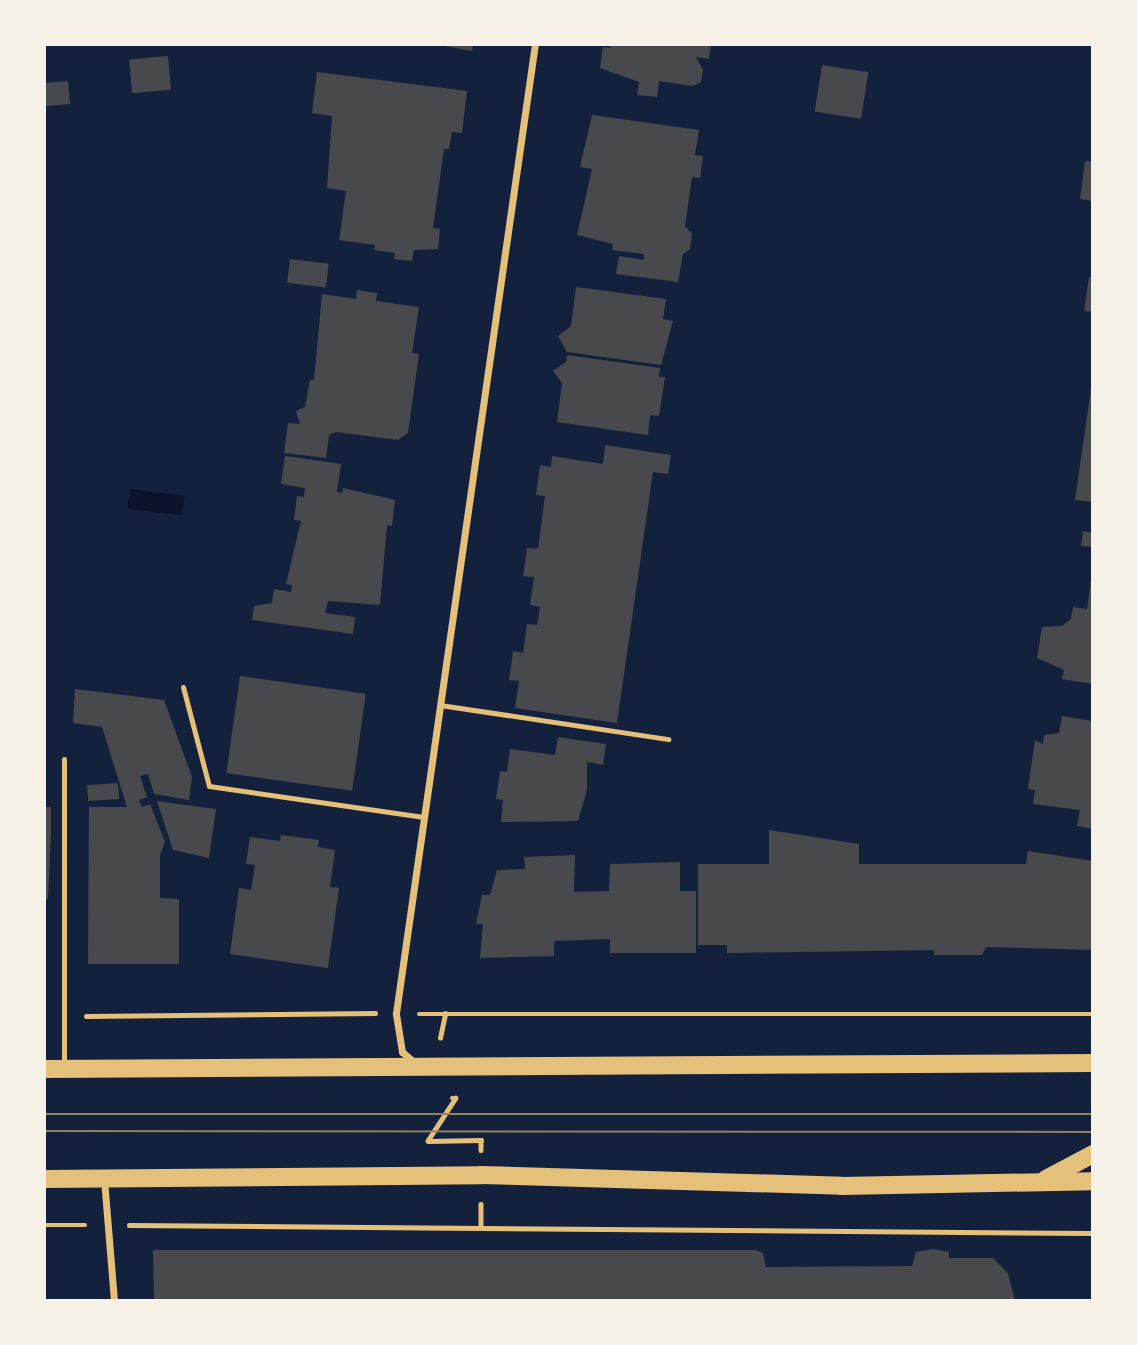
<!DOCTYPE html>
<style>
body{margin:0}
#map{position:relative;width:1137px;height:1345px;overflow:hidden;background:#14213d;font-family:"Public Sans",sans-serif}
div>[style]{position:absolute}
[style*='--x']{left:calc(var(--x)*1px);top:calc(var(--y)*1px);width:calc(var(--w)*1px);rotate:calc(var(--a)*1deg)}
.water>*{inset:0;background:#0b132b;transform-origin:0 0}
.building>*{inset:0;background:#48494c;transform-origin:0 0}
.path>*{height:4.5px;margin:-2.25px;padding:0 2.25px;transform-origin:2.25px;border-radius:2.25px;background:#e5c07b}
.service>*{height:5px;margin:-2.5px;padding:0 2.5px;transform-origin:2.5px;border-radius:2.5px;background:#e5c07b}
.minor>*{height:7px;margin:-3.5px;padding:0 3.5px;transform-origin:3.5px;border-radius:3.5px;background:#e5c07b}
.primary>*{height:18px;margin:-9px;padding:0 9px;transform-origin:9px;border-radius:9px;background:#e5c07b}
.tram>*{height:2px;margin:-1px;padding:0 1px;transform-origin:1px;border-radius:1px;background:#918062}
span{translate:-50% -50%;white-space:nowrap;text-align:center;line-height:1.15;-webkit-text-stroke:7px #f6f1e7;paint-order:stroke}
.frame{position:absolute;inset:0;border:46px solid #f6f1e7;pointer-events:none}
</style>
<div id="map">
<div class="water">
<i style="left:130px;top:489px;width:55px;height:20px;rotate:7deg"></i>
</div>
<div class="building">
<i style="clip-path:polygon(434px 44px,473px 44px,472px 51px)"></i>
<i style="clip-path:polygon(611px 44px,711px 44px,709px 59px,696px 57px,703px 70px,701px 82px,693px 86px,659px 81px,657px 97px,637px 95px,639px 82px,600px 68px,603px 47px,610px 48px)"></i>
<i style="left:168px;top:56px;width:34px;height:39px;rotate:85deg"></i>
<i style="left:822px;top:65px;width:47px;height:47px;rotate:9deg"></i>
<i style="clip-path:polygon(317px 72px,467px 91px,462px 133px,452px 132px,449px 149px,444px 149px,433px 228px,440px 229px,438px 249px,414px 250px,412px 261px,394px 259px,395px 253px,374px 250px,375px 245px,339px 240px,346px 191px,327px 188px,332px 116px,312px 113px)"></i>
<i style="left:68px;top:81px;width:23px;height:24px;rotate:85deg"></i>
<i style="clip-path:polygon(592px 115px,699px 130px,695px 155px,703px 156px,700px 178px,692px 177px,685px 226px,692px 234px,690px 249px,683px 254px,678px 282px,616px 274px,619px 256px,644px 260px,644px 254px,612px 250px,613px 244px,577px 235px,592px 169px,580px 167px)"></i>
<i style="clip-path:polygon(1085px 161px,1093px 162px,1093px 201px,1080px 199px)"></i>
<i style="left:290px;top:259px;width:39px;height:24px;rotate:7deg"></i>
<i style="clip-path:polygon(1089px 277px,1093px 278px,1093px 312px,1084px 311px)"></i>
<i style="clip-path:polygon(576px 287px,666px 299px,663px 319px,673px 321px,661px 365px,567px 352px,558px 336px,571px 326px)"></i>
<i style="clip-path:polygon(357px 290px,377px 293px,376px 301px,419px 307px,412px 353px,419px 354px,408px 433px,398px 440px,336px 432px,329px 435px,326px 458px,284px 453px,288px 423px,300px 424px,296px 411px,305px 407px,310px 380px,314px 380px,322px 294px,356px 299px)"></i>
<i style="clip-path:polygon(567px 355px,660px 368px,659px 377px,665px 377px,659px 416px,650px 415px,648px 435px,557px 422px,562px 383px,553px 371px,566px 362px)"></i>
<i style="clip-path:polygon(1092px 382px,1093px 382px,1093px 502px,1075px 500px)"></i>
<i style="clip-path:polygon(605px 445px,671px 455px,668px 474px,653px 472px,617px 723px,515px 708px,519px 681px,509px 680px,513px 651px,523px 653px,527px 624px,537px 625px,540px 607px,530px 605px,534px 577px,523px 576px,527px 548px,538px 549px,545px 496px,536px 495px,540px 465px,551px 467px,552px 456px,603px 464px)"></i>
<i style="clip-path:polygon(285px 456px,341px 464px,337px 492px,342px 493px,343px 488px,395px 500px,392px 526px,387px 525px,380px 605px,328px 601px,325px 613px,355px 617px,353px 634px,252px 620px,254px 606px,272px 603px,274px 589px,291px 592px,292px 585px,286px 584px,301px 521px,294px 520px,297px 496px,304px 497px,305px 488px,281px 484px)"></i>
<i style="clip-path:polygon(1083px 531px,1093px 533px,1093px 547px,1081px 546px)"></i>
<i style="clip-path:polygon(1092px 573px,1093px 573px,1093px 684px,1062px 679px,1064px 670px,1037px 658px,1042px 627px,1062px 626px,1071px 619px,1073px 607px,1087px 609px)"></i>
<i style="left:240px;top:676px;width:127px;height:98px;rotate:8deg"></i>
<i style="clip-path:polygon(75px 689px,164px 700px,192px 777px,189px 800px,154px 794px,148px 774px,140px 776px,147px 797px,139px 800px,142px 807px,150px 804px,165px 842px,160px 855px,160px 898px,179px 899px,179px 964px,88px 964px,89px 807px,127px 807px,102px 727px,73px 723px)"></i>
<i style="clip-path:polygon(1062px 716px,1093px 721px,1093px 829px,1077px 826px,1080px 810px,1033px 804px,1035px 790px,1028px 789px,1035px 740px,1043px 744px,1044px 735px,1059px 733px)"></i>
<i style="clip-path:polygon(558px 737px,606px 744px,603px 765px,587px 762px,587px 790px,578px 821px,501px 822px,503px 800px,496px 799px,500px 771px,507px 772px,510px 749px,555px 755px)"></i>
<i style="left:118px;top:783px;width:16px;height:31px;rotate:86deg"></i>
<i style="clip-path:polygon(157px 801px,216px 809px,209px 858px,173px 850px)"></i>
<i style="clip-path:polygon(44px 807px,51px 807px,51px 834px,48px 899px,44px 899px)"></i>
<i style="clip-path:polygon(769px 830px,859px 844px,859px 864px,1026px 864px,1028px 851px,1093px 861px,1093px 950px,986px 947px,982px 955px,934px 955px,934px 950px,727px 953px,727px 945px,698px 945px,698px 864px,769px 864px)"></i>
<i style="clip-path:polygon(281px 835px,319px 840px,318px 847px,335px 850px,330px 887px,339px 888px,328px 968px,230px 954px,239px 888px,251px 890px,255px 865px,246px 864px,250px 837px,280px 841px)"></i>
<i style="clip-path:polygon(575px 855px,574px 892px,609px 891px,610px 864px,680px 862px,680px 891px,696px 891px,696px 953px,610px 953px,610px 939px,554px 941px,554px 956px,480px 958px,483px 924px,476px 924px,482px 895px,490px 895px,497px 870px,525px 869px,524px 857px)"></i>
<i style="clip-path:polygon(933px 1249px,949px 1252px,949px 1258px,993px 1258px,1008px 1273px,1015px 1301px,154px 1301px,153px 1250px,756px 1250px,763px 1253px,766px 1267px,912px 1266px,916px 1252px)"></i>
</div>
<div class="path">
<i style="--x:419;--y:1014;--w:674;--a:0"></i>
<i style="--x:86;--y:1016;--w:289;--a:-0.6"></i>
<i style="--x:440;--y:1038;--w:25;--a:-78"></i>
<i style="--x:452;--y:1098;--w:4;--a:0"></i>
<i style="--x:456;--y:1098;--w:51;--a:123.1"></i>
<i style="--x:428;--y:1141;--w:53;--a:-1.1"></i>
<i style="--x:481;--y:1140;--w:10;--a:90"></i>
<i style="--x:481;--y:1204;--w:23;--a:90"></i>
<i style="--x:44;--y:1225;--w:41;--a:0"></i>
<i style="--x:129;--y:1225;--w:964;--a:0.48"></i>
</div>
<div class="service">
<i style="--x:183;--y:687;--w:102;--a:75.3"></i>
<i style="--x:209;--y:786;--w:217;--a:8.2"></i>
<i style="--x:440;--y:705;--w:231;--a:8.5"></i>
<i style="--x:64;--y:1066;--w:307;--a:-90"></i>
</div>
<div class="minor">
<i style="--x:416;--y:1064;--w:18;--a:-139"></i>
<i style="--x:402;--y:1052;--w:39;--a:-99"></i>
<i style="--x:396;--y:1013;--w:979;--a:-81.84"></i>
<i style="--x:104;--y:1179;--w:122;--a:85.3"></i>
</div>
<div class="primary">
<i style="--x:44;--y:1069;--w:1049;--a:-0.33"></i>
<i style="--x:44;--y:1179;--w:437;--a:-0.5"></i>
<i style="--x:481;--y:1175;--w:361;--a:1.7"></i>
<i style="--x:842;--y:1186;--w:251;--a:-1.1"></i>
<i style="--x:1046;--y:1179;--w:53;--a:-28"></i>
</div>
<div class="tram">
<i style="--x:44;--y:1114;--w:1049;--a:0"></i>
<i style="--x:44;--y:1131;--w:1049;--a:0.05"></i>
</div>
<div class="frame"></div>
</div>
